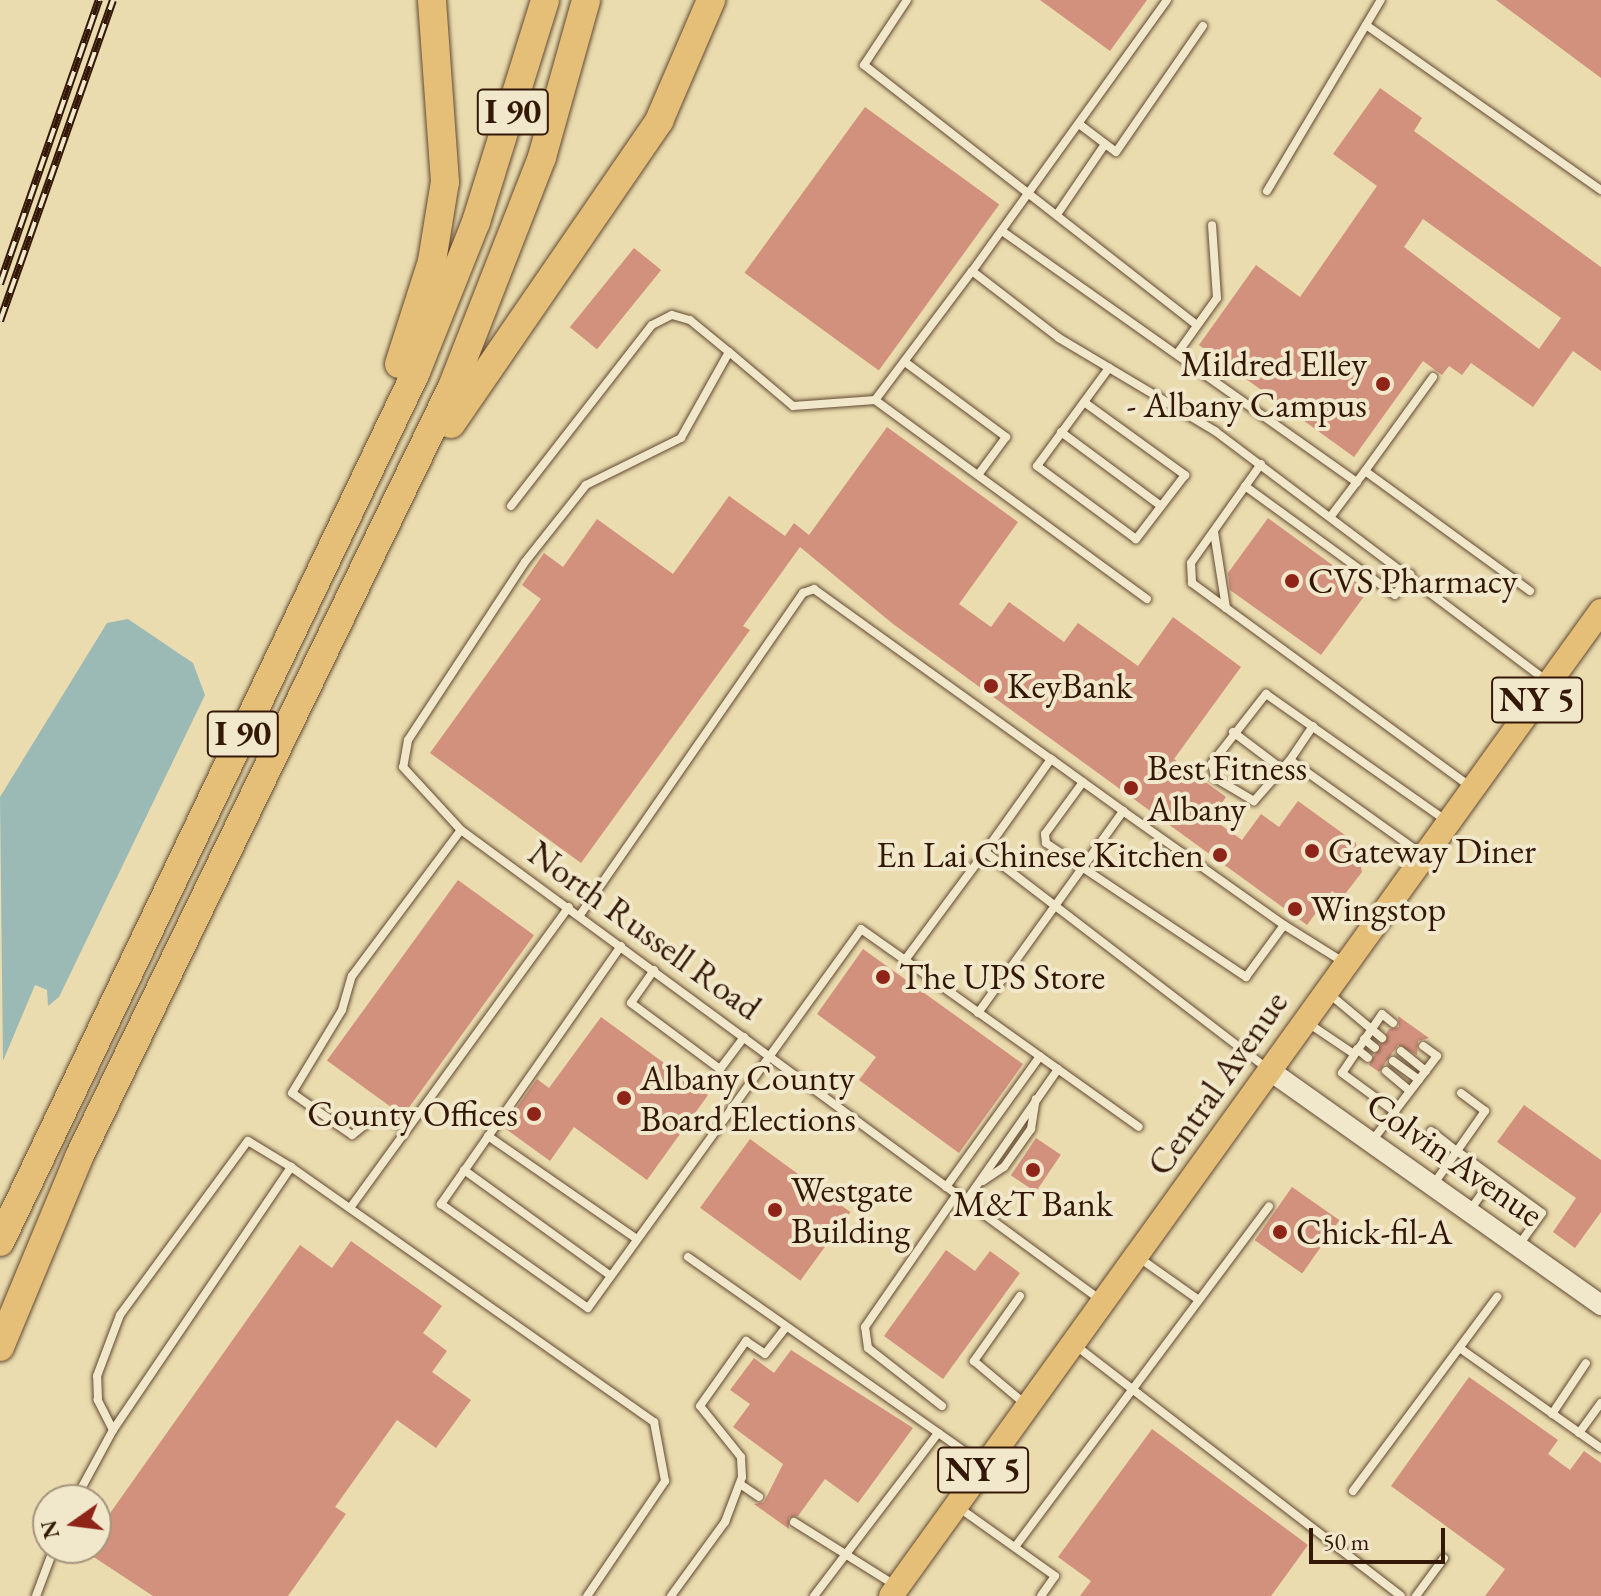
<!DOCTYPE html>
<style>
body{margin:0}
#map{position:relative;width:1601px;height:1596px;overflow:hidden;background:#eadcaf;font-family:"EB Garamond",serif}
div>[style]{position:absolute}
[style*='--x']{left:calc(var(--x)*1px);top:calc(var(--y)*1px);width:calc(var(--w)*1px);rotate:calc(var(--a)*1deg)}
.water>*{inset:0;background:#9bb9b5}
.building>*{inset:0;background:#d2917d;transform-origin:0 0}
.roads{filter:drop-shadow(0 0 2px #624931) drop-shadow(0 0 2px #624931)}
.service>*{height:8px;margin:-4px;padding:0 4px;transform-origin:4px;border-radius:4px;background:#f1e8cb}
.tertiary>*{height:20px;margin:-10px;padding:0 10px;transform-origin:10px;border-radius:10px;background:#f1e8cb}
.primary>*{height:24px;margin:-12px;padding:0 12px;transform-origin:12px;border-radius:12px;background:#e5be78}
.motorway>*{height:28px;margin:-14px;padding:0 14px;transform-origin:14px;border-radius:14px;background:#e5be78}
.rail>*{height:8px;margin-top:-4px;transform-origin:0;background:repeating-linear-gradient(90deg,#f1e8cb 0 15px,#341807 0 30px);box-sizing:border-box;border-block:2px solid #341807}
.dots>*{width:22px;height:22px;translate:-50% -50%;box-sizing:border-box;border:4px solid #f1e8cb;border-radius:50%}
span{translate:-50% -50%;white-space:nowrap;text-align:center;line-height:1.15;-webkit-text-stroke:8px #f1e8cb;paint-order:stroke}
.shield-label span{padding:2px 6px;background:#f1e8cb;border:2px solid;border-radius:6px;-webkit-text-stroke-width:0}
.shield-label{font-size:34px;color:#341807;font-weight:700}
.poi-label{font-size:36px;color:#341807}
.right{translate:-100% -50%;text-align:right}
.left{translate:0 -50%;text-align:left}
.street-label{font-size:36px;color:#341807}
.north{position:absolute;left:32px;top:1484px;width:80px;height:80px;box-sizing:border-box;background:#f1e8cb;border:2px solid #a5957d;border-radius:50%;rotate:256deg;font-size:22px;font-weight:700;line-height:32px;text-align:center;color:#341807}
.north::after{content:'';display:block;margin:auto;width:28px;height:36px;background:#8f2418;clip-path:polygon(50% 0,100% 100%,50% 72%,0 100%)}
.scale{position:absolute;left:1309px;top:1528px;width:136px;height:36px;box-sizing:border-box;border:4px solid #341807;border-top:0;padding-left:10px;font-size:24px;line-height:28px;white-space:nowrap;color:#341807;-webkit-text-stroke:6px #f1e8cb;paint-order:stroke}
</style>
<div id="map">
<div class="water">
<i style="clip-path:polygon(128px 619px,193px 663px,205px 695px,59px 997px,48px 1006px,47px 990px,35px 985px,3px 1061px,0 797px,107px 623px)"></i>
</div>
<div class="building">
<i style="clip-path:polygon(1040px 0,1147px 0,1110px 51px)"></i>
<i style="clip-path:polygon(1496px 0,1601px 0,1601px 78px)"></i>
<i style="clip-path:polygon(evenodd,1380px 88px,1422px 118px,1414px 131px,1601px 267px,1601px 371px,1573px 351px,1533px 407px,1471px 363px,1462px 375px,1449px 366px,1442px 375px,1423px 361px,1354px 457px,1199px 345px,1256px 265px,1300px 297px,1377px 186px,1333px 154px,1380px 88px,1423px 219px,1561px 318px,1539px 349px,1404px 247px,1423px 219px)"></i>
<i style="left:865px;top:107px;width:166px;height:205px;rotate:36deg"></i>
<i style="left:634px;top:248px;width:35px;height:102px;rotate:39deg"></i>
<i style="clip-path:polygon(887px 427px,1018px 522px,959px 604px,991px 627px,1009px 602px,1064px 642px,1078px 623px,1138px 666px,1173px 617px,1241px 667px,1174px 759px,1226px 797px,1211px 818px,1242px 840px,1261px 814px,1279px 827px,1298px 801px,1356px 843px,1362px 872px,1342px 898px,1332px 891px,1307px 925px,893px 624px,800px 547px,743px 626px,750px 630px,581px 863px,430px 753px,541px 599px,522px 585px,544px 553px,563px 567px,597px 519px,673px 574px,729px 496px,785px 536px,794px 523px,809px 535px)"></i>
<i style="clip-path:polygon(1268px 518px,1368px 591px,1321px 655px,1230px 590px,1228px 573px)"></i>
<i style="left:458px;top:880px;width:94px;height:223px;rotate:36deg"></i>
<i style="clip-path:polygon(863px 949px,1023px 1064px,959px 1153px,859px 1080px,876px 1057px,817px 1014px)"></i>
<i style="clip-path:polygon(1398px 1016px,1429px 1038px,1418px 1041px,1417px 1055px,1398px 1045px,1379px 1072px,1369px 1065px,1389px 1029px,1399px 1027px)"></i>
<i style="clip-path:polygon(601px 1017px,708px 1095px,647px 1180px,574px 1127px,550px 1161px,503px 1127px,537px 1079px,549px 1088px)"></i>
<i style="clip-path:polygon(1524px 1105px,1601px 1160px,1601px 1212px,1575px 1248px,1553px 1232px,1576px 1198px,1497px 1142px)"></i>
<i style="left:1036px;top:1138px;width:30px;height:45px;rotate:34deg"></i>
<i style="left:750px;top:1139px;width:124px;height:85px;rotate:36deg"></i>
<i style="left:1292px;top:1187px;width:58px;height:65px;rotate:35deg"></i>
<i style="clip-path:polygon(351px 1241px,442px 1306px,423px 1333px,447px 1351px,432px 1372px,471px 1400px,436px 1448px,397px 1420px,335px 1507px,346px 1514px,288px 1596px,153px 1596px,80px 1548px,96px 1548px,96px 1533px,300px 1245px,332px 1268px)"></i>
<i style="clip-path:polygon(946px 1250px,975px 1271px,990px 1251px,1020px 1273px,943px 1379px,884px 1336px)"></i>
<i style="clip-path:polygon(791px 1350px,913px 1428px,858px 1503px,825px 1479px,798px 1516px,789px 1518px,789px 1529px,754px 1504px,764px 1502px,783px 1464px,733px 1427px,750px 1404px,730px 1390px,754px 1358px,774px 1373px)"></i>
<i style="clip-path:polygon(1469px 1377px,1558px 1440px,1548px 1454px,1570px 1470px,1584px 1451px,1601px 1463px,1601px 1596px,1485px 1596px,1505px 1569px,1391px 1486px)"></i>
<i style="clip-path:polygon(1152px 1429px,1308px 1545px,1271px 1596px,1080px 1596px,1091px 1581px,1058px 1557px)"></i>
</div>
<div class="roads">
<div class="service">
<i style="--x:907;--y:0;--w:78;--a:123.5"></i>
<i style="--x:864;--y:65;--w:422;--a:38"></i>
<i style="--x:1167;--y:0;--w:334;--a:125.7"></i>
<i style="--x:972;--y:271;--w:110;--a:37.6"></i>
<i style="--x:1059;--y:338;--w:182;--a:30.8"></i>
<i style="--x:1215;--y:431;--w:414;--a:37"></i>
<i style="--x:1366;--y:25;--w:287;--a:35.1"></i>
<i style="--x:1079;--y:124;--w:46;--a:37.1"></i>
<i style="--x:1116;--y:152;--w:153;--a:-55.4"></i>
<i style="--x:1267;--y:191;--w:222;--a:-59.2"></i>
<i style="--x:1058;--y:213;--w:83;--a:-55.7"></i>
<i style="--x:1002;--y:231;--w:435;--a:35.3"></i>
<i style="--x:972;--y:271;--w:161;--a:126.9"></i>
<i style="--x:875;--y:400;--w:82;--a:175.8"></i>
<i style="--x:793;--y:406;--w:84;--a:-139.8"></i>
<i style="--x:729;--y:352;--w:98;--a:119.2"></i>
<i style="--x:681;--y:438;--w:106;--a:153.7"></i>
<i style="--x:586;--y:485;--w:98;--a:128.4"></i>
<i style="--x:525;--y:562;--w:213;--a:123.3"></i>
<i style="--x:408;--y:740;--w:27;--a:100"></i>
<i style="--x:403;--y:767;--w:86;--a:47.4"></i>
<i style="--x:461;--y:830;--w:795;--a:36.31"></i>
<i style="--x:1179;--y:351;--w:65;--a:-54.4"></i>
<i style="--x:1217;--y:298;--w:73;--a:-93.9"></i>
<i style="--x:905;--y:362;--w:126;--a:36.6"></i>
<i style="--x:1006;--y:437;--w:47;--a:126.4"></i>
<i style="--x:875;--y:400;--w:337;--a:36.2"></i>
<i style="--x:1084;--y:402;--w:125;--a:35.9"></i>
<i style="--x:1185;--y:475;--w:81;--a:127.4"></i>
<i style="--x:1136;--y:539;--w:123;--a:-143.6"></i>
<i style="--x:1037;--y:466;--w:122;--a:-53.7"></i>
<i style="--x:1061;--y:432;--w:124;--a:36.5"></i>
<i style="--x:1261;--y:464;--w:121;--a:125.3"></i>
<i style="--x:1191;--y:563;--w:20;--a:87"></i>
<i style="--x:1192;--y:583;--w:346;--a:36.2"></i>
<i style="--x:1365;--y:471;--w:116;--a:-54.1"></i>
<i style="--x:1245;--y:486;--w:185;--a:36"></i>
<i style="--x:1395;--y:595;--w:26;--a:-54"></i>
<i style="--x:511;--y:506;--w:229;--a:-52.1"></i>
<i style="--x:652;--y:325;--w:22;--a:-27"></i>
<i style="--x:672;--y:315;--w:19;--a:16"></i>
<i style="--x:690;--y:320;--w:50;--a:39.4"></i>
<i style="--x:1331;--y:516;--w:56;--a:-52.9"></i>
<i style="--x:1365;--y:471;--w:204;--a:36"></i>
<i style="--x:1214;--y:532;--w:77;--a:81"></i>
<i style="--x:1233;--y:732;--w:61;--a:37.1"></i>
<i style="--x:1290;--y:760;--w:41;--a:-55.9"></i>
<i style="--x:1083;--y:782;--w:64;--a:126.2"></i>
<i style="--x:1045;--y:834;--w:9;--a:84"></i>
<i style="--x:1046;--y:843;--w:241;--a:33.8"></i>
<i style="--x:1246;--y:977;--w:64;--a:-53.8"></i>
<i style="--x:1284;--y:925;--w:197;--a:-144.7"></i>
<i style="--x:1423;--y:855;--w:163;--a:-144.5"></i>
<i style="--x:1290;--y:760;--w:55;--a:131.3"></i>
<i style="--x:1254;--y:801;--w:45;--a:-149.5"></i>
<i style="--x:1215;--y:778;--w:15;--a:-101"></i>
<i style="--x:1212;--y:763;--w:88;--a:-52"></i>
<i style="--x:1266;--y:694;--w:223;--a:35.1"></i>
<i style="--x:580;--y:915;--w:392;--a:-55.3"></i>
<i style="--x:803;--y:593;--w:12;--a:-20"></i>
<i style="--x:814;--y:589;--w:292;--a:35.7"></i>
<i style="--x:1051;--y:759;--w:114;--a:125.4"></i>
<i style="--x:985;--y:852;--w:358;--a:37.5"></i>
<i style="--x:1284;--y:925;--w:72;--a:31.9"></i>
<i style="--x:621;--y:946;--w:315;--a:124.9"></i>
<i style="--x:441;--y:1204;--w:180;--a:35.3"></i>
<i style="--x:588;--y:1308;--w:467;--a:-54.2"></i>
<i style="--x:861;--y:929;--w:54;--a:35.2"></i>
<i style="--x:905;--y:960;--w:134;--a:-53.5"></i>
<i style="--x:905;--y:960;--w:287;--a:35.5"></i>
<i style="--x:654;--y:970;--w:40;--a:124.9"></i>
<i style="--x:631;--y:1003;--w:111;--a:36.6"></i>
<i style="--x:720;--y:1069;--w:40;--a:-53"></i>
<i style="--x:1327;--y:992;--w:72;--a:39.9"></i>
<i style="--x:978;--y:1013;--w:249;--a:-54.3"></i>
<i style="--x:1123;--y:811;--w:89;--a:-144.2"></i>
<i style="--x:1308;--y:1023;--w:55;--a:34"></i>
<i style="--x:1393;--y:1023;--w:14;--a:-141"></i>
<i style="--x:1382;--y:1014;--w:71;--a:124.1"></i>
<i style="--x:1342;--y:1073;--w:66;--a:36.3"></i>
<i style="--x:1364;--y:1039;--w:14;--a:39"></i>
<i style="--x:1357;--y:1049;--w:14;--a:39"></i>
<i style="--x:1401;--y:1051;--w:32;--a:39"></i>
<i style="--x:1393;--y:1061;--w:32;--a:36"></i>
<i style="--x:1386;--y:1071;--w:31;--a:40"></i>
<i style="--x:407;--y:1127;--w:32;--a:-158"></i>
<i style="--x:377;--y:1115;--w:32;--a:141"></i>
<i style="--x:352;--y:1135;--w:73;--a:-145"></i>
<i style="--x:292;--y:1093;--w:97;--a:-58.9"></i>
<i style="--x:342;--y:1010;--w:35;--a:-74"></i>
<i style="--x:352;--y:976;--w:182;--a:-53.3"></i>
<i style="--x:1431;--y:1131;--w:33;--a:38"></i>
<i style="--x:1457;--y:1151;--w:49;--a:-55"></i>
<i style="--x:1485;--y:1111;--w:30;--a:-143"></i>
<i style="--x:488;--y:1136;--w:181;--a:34.7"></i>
<i style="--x:1372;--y:1141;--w:107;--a:-52.6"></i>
<i style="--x:1437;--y:1056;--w:17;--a:-144"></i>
<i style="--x:464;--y:1170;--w:181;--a:35.8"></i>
<i style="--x:983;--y:1181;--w:25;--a:-34"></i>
<i style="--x:1004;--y:1167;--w:47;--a:-54.6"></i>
<i style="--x:1031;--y:1129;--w:30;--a:-81"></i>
<i style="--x:1433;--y:1185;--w:42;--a:-54.8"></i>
<i style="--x:1457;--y:1151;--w:105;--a:36.1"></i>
<i style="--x:1542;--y:1213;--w:39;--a:126"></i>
<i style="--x:946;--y:1187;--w:161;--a:-54.3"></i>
<i style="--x:966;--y:1201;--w:161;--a:-55.1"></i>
<i style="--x:350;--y:1208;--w:372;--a:-54"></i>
<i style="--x:1470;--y:1210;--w:39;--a:-54"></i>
<i style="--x:688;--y:1257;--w:360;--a:35.1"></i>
<i style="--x:1138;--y:1257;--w:71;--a:35.3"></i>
<i style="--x:1020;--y:1296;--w:80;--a:125.3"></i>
<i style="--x:974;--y:1361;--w:67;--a:40.1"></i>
<i style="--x:1075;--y:1345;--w:411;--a:37.6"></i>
<i style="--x:1461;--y:1349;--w:171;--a:35.3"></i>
<i style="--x:942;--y:1406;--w:94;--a:-141.9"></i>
<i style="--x:868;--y:1348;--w:21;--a:-98"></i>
<i style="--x:865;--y:1327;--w:162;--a:-55.3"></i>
<i style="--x:1552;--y:1414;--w:61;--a:-56.3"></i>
<i style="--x:113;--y:1430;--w:34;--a:-117"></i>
<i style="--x:98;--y:1400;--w:24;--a:-92"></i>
<i style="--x:97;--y:1376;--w:65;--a:-69.3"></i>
<i style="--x:120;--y:1315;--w:216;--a:-53.7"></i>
<i style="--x:248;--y:1141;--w:50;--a:31.2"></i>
<i style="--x:1579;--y:1433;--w:37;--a:-54"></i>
<i style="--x:740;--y:1484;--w:23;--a:34"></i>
<i style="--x:1353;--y:1491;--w:242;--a:-53.4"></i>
<i style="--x:75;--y:1500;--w:80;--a:-61.5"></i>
<i style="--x:113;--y:1430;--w:318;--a:-55.9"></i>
<i style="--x:291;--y:1167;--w:444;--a:35.1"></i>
<i style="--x:654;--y:1422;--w:60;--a:79.4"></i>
<i style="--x:665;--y:1481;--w:139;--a:124.1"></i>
<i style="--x:958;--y:1507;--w:119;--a:35.4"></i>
<i style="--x:1055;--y:1576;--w:24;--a:125"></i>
<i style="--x:794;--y:1522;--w:119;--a:32"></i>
<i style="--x:1015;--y:1547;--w:425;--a:-53.3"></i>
<i style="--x:36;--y:1596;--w:51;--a:-69.4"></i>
<i style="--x:671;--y:1596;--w:92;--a:-53.9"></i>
<i style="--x:725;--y:1522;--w:48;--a:-69.3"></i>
<i style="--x:742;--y:1477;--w:20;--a:-93"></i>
<i style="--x:741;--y:1457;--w:65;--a:-128.8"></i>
<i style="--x:700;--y:1406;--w:80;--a:-54.7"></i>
<i style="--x:746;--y:1341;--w:23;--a:34"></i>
<i style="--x:765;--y:1354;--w:34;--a:-52"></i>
<i style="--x:814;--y:1596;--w:205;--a:-52.7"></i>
<i style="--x:1416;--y:1596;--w:47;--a:-53.6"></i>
</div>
<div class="tertiary">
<i style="--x:1269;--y:1070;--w:407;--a:35.3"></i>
</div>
<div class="primary">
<i style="--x:891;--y:1596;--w:1214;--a:-54.22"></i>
</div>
<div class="motorway">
<i style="--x:399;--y:364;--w:108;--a:-72.2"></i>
<i style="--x:432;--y:261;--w:80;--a:-80.7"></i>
<i style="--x:445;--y:182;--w:182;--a:-94.1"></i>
<i style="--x:451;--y:424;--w:368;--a:-55.5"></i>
<i style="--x:659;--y:121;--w:132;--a:-66.7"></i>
<i style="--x:0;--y:1242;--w:964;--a:-64.44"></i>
<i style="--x:416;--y:372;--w:162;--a:-68.2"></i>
<i style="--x:476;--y:222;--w:232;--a:-72.7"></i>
<i style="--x:0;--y:1347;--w:206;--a:-67.4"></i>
<i style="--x:79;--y:1157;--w:856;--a:-64.15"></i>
<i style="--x:452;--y:387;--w:247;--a:-68.6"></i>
<i style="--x:542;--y:157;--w:163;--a:-74.3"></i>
</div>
</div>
<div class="rail">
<i style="--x:0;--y:284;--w:301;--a:-70.8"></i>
<i style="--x:0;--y:321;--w:340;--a:-70.6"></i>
</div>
<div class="dots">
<i style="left:1383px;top:384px;background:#8f2418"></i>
<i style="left:1292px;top:581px;background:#8f2418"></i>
<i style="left:991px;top:686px;background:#8f2418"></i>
<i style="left:1131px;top:788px;background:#8f2418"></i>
<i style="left:1312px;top:851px;background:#8f2418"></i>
<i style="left:1220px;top:855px;background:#8f2418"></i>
<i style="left:1295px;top:909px;background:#8f2418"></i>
<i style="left:883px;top:977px;background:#8f2418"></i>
<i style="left:624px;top:1098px;background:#8f2418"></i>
<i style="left:534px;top:1114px;background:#8f2418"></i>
<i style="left:1033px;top:1170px;background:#8f2418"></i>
<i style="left:775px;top:1210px;background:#8f2418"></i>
<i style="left:1280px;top:1232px;background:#8f2418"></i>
</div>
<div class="shield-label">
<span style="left:513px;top:112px">I 90</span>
<span style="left:1537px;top:700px">NY 5</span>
<span style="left:243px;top:734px">I 90</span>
<span style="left:983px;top:1470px">NY 5</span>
</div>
<div class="poi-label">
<span class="right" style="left:1367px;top:384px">Mildred Elley<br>- Albany Campus</span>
<span class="left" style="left:1308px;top:581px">CVS Pharmacy</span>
<span class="left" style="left:1007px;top:686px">KeyBank</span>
<span class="left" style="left:1147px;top:788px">Best Fitness<br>Albany</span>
<span class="left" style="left:1328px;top:851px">Gateway Diner</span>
<span class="right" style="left:1204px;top:855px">En Lai Chinese Kitchen</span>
<span class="left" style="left:1311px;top:909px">Wingstop</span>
<span class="left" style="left:899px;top:977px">The UPS Store</span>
<span class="left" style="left:640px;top:1098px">Albany County<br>Board Elections</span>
<span class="right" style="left:518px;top:1114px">County Offices</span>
<span class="left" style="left:791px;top:1210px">Westgate<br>Building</span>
<span style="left:1033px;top:1204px">M&amp;T Bank</span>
<span class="left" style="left:1296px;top:1232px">Chick-fil-A</span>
</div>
<div class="street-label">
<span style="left:645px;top:930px;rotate:36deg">North Russell Road</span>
<span style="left:1217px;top:1083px;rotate:-55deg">Central Avenue</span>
<span style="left:1455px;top:1159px;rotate:35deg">Colvin Avenue</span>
</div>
<div class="north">N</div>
<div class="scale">50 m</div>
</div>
